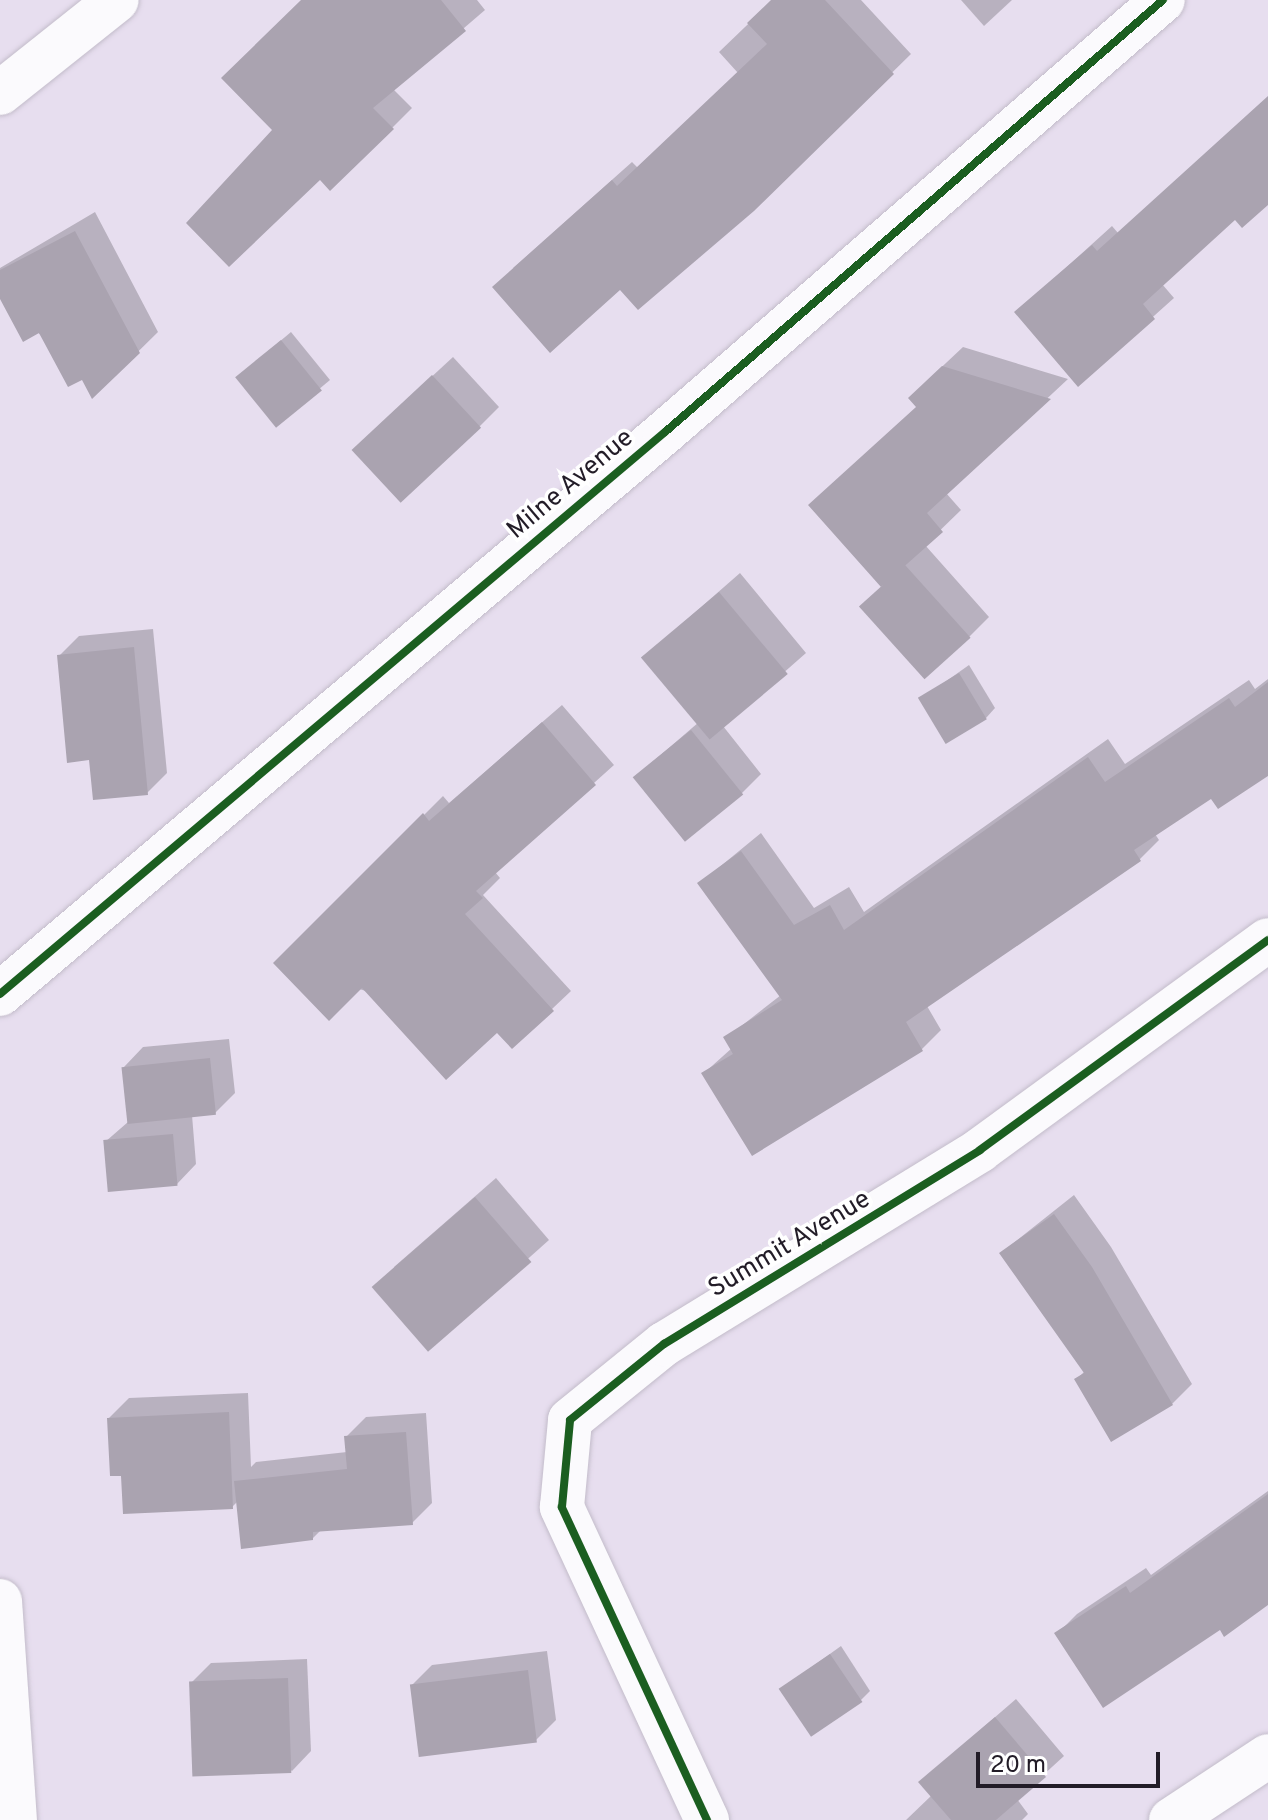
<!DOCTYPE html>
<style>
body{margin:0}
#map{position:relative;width:1268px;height:1820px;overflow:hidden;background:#e7deef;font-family:Overpass,sans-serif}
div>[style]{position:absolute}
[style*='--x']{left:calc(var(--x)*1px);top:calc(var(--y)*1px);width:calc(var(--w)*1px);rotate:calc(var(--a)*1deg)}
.shadow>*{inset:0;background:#0003}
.building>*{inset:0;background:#aaa3b0;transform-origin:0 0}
.roads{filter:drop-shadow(0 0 2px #c3bcca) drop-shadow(0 0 2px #c3bcca)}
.street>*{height:44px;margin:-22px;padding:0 22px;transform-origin:22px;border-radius:22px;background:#fbfafd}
.cycleway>*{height:8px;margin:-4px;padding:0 4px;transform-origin:4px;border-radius:4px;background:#1b5e20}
span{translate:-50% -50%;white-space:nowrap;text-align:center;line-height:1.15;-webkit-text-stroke:7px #fff;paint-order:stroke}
.street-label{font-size:26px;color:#221c27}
.scale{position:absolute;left:976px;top:1752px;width:184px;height:36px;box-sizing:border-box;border:4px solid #221c27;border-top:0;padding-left:10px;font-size:24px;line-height:28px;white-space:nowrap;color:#221c27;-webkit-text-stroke:6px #fff;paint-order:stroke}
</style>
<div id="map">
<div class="shadow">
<i style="clip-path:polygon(304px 0,477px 0,485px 10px,393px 89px,412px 108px,392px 128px,274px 130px)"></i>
<i style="clip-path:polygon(773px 0,861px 0,911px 54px,752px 210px,620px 288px,513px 268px,632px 162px,638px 168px,738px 73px,719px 52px)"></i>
<i style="clip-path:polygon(961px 0,1012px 0,984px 26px)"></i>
<i style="clip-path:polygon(1268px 97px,1268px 202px,1235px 217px,1162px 284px,1174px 298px,1078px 384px,1017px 312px,1112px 226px,1118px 233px)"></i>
<i style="clip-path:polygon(95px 212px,158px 332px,93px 396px,83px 377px,0 295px,0 268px)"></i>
<i style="clip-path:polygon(291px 332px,330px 380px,276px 425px,248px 368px)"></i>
<i style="clip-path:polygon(963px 347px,1068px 379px,946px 493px,961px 510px,925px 545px,989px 617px,969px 637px,883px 586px,810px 505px,918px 406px,930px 378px)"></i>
<i style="clip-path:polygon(453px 357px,499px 407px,479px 427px,374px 430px)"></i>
<i style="clip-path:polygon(740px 573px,806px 653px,723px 726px,761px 774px,741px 794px,635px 777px,699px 722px,644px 657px)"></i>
<i style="clip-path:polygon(153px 629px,167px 773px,147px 793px,91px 758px,59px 656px,79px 636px)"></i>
<i style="clip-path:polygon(969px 665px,995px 708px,986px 718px,921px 699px)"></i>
<i style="clip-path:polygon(1268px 679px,1268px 775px,1212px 797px,1155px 834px,1159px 840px,1140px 859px,927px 1006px,941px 1030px,922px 1049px,703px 1074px,732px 1048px,726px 1038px,781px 995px,700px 883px,761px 833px,814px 908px,849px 887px,864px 912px,1108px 739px,1125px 764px,1249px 680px,1255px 689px)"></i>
<i style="clip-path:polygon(562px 705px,614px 765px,495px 872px,500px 878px,483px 895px,571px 991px,552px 1009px,497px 1030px,275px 964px,443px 796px,449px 803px)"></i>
<i style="clip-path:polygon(229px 1039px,235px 1093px,215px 1113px,192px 1115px,196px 1164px,177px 1184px,105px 1142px,128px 1122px,124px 1067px,143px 1047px)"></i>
<i style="clip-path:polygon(496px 1178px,549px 1240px,428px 1348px,394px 1267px)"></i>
<i style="clip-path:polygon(1074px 1195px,1111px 1247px,1192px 1384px,1172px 1404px,1077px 1379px,1085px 1371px,1001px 1253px)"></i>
<i style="clip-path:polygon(248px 1393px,251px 1467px,256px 1462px,347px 1452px,346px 1437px,366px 1417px,426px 1413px,432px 1503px,412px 1523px,322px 1529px,313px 1538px,238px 1501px,232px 1507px,123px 1474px,109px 1418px,129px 1398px)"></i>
<i style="clip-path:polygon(1268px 1491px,1268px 1603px,1220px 1627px,1057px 1634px,1077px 1614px,1146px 1568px,1151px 1575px)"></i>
<i style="clip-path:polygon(841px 1646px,870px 1691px,861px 1700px,781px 1689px)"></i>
<i style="clip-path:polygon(547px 1651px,556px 1720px,536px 1740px,412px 1685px,432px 1665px)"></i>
<i style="clip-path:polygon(307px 1659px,311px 1751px,292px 1771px,191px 1683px,211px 1663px)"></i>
<i style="clip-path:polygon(1016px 1699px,1064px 1756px,1017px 1799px,1028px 1814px,1022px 1820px,906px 1820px,932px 1795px,920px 1782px)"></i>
</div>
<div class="building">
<i style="clip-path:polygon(301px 0,441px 0,466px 31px,373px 108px,394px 129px,330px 191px,320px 180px,229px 267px,186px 223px,272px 130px,221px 78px)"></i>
<i style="clip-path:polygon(771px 0,825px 0,894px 74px,754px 211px,638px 310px,620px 290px,550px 353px,492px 287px,612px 180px,617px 186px,767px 44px,747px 23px)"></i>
<i style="clip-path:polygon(1268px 96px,1268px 205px,1242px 228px,1235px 220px,1143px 304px,1155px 319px,1078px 387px,1014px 312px,1092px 245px,1097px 251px)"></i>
<i style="clip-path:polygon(75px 231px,140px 353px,92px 399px,82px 380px,68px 387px,39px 333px,23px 342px,0 299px,0 270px)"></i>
<i style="left:281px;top:340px;width:65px;height:59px;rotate:51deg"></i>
<i style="clip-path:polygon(942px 366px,1051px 399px,927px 513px,943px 532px,881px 587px,808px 505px,916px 407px,908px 398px)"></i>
<i style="left:432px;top:375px;width:72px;height:110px;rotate:47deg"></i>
<i style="left:905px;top:565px;width:98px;height:62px;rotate:48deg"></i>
<i style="left:719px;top:592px;width:107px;height:102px;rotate:50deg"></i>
<i style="clip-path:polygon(134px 647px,148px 795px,93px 800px,89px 760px,67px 763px,57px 655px)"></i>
<i style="left:959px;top:673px;width:54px;height:48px;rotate:59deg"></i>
<i style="clip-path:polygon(1268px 682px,1268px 776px,1218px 809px,1211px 799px,1134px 850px,1141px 861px,906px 1022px,923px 1051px,752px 1156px,701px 1073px,733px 1054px,723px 1037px,782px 1000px,697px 883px,741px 851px,794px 925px,830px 905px,844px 930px,1088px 757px,1105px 782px,1229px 698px,1235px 707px)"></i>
<i style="clip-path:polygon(542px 722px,596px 785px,476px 891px,483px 898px,465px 914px,554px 1011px,512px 1049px,497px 1033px,446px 1080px,362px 988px,329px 1021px,273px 963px,423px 813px,429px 821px)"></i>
<i style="left:691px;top:730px;width:83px;height:75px;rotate:51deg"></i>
<i style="left:210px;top:1058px;width:57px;height:89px;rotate:84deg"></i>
<i style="left:173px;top:1134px;width:52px;height:70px;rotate:85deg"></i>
<i style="left:475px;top:1197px;width:86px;height:137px;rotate:49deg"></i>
<i style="clip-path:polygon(1054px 1214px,1092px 1267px,1173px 1405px,1111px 1442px,1074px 1379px,1084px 1373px,999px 1253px)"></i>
<i style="clip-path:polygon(229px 1412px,233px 1509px,123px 1514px,121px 1476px,110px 1476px,107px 1418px)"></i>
<i style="clip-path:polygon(406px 1432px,413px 1525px,313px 1532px,313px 1540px,241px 1549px,234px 1481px,347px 1469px,344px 1436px)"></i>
<i style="clip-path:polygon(1268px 1494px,1268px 1605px,1224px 1637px,1220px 1630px,1103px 1708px,1054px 1633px,1126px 1586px,1130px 1593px)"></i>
<i style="left:830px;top:1654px;width:58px;height:62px;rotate:56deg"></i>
<i style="left:528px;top:1670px;width:73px;height:119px;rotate:83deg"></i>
<i style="left:288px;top:1678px;width:95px;height:99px;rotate:88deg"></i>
<i style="clip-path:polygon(995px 1717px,1046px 1777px,996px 1820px,951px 1820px,918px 1782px)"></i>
</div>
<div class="roads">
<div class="street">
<i style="--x:0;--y:93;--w:149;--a:-38.5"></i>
<i style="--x:0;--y:994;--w:871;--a:-40.2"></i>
<i style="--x:665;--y:432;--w:659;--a:-40.94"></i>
<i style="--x:0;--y:1601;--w:220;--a:86.1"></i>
<i style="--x:707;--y:1820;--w:345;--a:-114.9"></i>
<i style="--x:562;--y:1507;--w:87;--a:-84.7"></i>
<i style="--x:570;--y:1420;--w:121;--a:-39"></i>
<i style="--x:664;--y:1344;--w:371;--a:-31.5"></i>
<i style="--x:980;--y:1150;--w:356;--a:-36.1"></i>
<i style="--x:1171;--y:1820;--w:116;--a:-33.4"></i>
</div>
</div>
<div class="cycleway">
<i style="--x:0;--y:994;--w:871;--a:-40.2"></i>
<i style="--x:665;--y:432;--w:659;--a:-40.94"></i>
<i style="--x:707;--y:1820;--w:345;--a:-114.9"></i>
<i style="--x:562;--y:1507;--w:87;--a:-84.7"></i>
<i style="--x:570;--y:1420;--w:121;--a:-39"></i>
<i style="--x:664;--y:1344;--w:371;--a:-31.5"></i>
<i style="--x:980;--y:1150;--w:356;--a:-36.1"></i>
</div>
<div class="street-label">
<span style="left:571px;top:485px;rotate:-40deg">Milne Avenue</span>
<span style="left:790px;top:1245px;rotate:-31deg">Summit Avenue</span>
</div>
<div class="scale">20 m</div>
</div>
